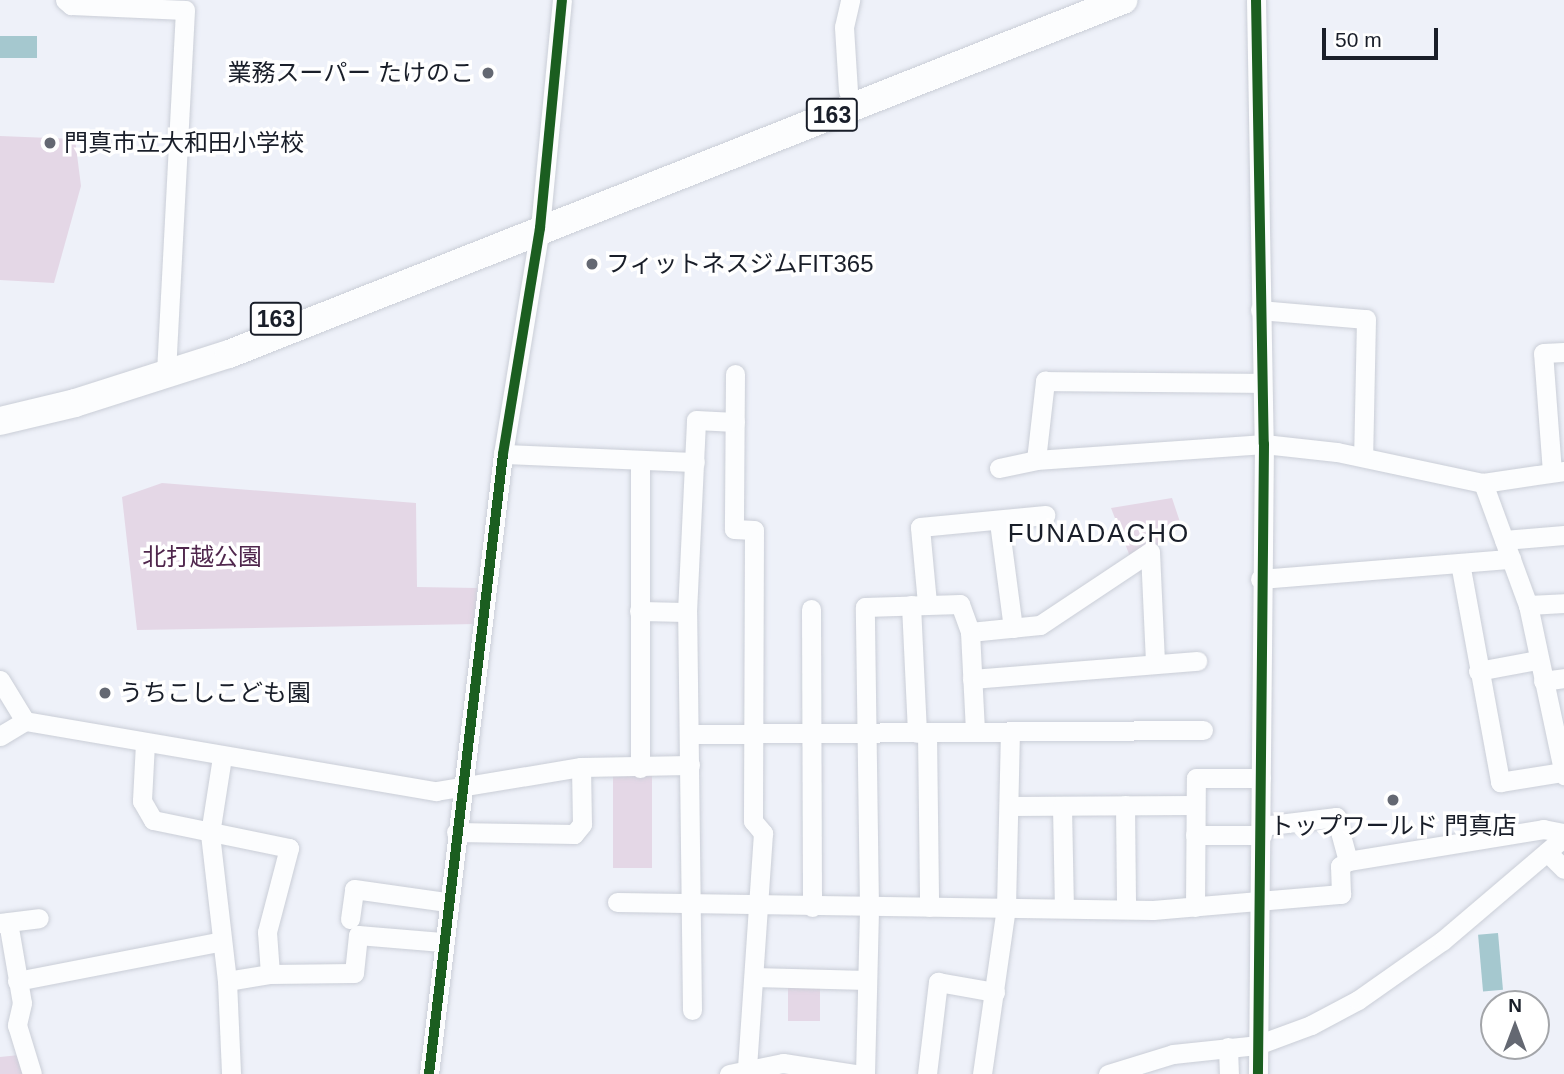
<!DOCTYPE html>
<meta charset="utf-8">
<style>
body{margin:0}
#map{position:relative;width:1564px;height:1074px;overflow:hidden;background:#eef1f9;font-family:Arial,"Noto Sans JP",sans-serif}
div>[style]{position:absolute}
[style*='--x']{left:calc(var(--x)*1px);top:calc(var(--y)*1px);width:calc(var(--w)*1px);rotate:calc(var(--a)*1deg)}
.green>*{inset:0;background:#e4d7e6;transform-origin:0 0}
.water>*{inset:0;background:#a5c8cf;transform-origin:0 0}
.roads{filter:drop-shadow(0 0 2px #caced7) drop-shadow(0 0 2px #caced7)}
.minor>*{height:19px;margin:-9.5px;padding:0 9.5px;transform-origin:9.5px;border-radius:9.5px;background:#fcfdfe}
.highway>*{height:28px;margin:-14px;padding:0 14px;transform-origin:14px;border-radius:14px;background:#fcfdfe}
.cycleway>*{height:10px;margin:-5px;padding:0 5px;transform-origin:5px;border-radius:5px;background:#1b5e20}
.dots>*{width:19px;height:19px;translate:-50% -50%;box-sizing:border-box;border:4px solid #fff;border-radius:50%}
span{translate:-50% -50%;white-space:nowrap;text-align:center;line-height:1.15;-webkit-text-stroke:7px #fff;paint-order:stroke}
.shield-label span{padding:2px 5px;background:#fff;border:2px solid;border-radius:5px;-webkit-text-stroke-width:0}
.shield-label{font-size:23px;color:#191e29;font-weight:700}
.poi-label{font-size:24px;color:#191e29}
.right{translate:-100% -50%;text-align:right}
.left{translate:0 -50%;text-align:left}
.park-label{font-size:24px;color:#50274d}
.neighbourhood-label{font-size:26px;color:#191e29;letter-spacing:2px}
.north{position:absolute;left:1480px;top:990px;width:70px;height:70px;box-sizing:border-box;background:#fff;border:2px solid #a3a5a9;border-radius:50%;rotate:0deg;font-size:19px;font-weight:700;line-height:28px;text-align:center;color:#191e29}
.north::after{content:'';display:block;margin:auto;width:24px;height:32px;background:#646872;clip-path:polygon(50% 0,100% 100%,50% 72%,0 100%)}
.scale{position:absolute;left:1322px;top:28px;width:116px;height:32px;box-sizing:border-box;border:4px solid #191e29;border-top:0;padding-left:9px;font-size:21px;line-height:24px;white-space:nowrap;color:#191e29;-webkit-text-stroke:5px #fff;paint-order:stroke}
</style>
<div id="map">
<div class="green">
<i style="clip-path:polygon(0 136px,75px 139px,81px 186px,54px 283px,0 280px)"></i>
<i style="clip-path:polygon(162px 483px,416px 503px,417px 587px,477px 588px,476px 624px,137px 630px,122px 497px)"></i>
<i style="clip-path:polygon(1172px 498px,1181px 525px,1170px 538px,1131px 559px,1111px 508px)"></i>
<i style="left:613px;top:771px;width:39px;height:97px"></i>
<i style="left:788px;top:984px;width:32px;height:37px"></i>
<i style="clip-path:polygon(19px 1055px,26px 1074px,0 1074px,0 1057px)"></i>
</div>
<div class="water">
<i style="left:0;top:36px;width:37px;height:22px"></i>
<i style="left:1498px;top:933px;width:57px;height:20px;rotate:85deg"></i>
</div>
<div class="roads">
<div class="minor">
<i style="--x:65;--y:0;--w:8;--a:40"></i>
<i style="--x:71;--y:5;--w:114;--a:2.5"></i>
<i style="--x:185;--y:10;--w:366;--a:93"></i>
<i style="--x:1256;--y:0;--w:444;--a:89"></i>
<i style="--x:1264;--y:444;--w:630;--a:90.55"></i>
<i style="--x:848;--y:91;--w:64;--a:-93.6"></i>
<i style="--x:844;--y:27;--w:28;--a:-77"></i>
<i style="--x:1260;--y:310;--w:106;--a:4.9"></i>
<i style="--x:1366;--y:319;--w:138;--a:91.2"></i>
<i style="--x:735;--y:374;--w:155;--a:90.4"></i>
<i style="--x:734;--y:529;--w:20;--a:3"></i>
<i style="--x:754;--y:530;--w:291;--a:90.2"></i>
<i style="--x:753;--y:821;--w:16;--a:50"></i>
<i style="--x:763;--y:833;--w:236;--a:93.9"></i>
<i style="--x:503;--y:454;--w:192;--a:2.4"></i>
<i style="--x:1036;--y:460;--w:80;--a:-83.5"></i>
<i style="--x:1045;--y:381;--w:216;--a:0.5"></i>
<i style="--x:999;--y:468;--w:38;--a:-12"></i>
<i style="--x:1036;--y:460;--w:229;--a:-4"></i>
<i style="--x:1264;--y:444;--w:73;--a:6.3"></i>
<i style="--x:1337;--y:452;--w:149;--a:12"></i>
<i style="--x:1483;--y:483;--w:82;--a:-8.4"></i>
<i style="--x:1552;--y:472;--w:119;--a:-94.3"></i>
<i style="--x:1543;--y:353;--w:21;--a:-3"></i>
<i style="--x:1483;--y:483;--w:130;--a:69.8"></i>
<i style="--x:1528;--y:605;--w:174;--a:78"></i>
<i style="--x:999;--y:522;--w:107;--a:82.5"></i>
<i style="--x:1504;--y:540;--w:60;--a:-4.8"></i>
<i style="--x:1150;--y:552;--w:112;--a:87.4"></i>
<i style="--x:1460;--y:563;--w:223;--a:79.6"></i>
<i style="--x:1500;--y:782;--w:64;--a:-9"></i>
<i style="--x:1260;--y:579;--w:252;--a:-4.6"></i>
<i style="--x:927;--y:603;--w:76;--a:-95.3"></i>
<i style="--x:920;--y:527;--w:126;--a:-5.5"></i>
<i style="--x:911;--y:605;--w:128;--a:87.3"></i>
<i style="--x:1528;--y:605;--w:36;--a:-3"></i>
<i style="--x:811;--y:609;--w:298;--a:89.8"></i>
<i style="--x:639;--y:611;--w:48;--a:1.2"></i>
<i style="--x:970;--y:632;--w:70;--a:-5.7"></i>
<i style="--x:1040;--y:625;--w:132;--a:-33.6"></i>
<i style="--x:1478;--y:671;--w:60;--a:-10.6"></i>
<i style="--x:972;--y:679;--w:226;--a:-4.6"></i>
<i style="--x:0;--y:680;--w:48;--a:58.6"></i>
<i style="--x:1543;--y:681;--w:21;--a:-8"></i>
<i style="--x:927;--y:733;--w:174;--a:89.3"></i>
<i style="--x:690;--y:734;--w:513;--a:-0.45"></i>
<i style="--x:0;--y:736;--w:29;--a:-31"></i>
<i style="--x:25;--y:721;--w:417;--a:9.7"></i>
<i style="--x:436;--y:791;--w:147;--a:-9.4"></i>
<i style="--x:581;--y:767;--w:109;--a:-1.1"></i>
<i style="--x:145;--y:743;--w:58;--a:93"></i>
<i style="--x:142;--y:801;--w:22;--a:60"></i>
<i style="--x:153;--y:820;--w:139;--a:11.6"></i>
<i style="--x:289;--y:848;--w:87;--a:104.7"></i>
<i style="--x:267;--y:932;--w:42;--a:85.9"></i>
<i style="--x:222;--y:757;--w:78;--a:98.9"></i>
<i style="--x:210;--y:834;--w:148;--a:83.4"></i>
<i style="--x:227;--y:981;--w:93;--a:87.5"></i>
<i style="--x:640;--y:768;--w:308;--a:-90"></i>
<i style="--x:1125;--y:805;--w:104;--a:89.4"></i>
<i style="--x:1009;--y:806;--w:185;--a:-0.3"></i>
<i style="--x:1062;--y:806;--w:102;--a:88.9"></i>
<i style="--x:1262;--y:826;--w:75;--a:-6.9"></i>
<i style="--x:1336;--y:817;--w:46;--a:74.7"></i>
<i style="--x:1348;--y:861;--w:198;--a:-9.3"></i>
<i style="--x:1543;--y:829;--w:21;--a:11"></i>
<i style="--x:456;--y:832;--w:118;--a:1"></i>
<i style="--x:574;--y:834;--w:13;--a:-51"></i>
<i style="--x:582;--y:824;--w:57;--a:-91"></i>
<i style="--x:1195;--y:835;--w:67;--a:0"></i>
<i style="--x:1547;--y:852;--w:24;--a:45"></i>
<i style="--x:617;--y:902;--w:536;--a:0.86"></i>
<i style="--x:1153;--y:910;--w:189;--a:-4.9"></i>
<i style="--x:1341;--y:894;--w:28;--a:-92"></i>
<i style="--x:1340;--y:866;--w:9;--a:-32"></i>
<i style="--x:1195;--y:907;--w:129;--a:-89.6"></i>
<i style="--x:1196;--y:778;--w:65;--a:0"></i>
<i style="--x:350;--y:919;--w:30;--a:-82"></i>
<i style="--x:354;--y:889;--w:94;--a:8"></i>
<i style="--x:8;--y:922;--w:82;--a:80.2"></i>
<i style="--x:22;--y:1003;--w:23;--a:103"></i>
<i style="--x:17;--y:1025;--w:51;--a:73"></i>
<i style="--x:0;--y:923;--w:39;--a:-7"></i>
<i style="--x:754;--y:977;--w:113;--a:1.5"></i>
<i style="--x:17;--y:981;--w:209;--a:-11"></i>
<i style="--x:227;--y:981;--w:44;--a:-9.2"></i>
<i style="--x:270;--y:974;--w:84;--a:-0.7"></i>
<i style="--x:354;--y:973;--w:38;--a:-84"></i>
<i style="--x:358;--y:935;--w:84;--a:4.8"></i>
<i style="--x:692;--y:1010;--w:398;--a:-90.7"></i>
<i style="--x:687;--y:612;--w:192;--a:-87.3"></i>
<i style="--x:696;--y:420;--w:39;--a:3"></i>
<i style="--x:1228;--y:1047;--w:27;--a:88"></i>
<i style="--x:429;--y:1074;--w:624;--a:-83.19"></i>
<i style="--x:503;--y:454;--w:229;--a:-80.7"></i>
<i style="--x:540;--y:228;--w:229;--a:-84.5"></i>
<i style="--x:729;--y:1074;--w:55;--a:-11.5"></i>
<i style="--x:783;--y:1063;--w:74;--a:8.6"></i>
<i style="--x:865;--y:1074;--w:166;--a:-88.6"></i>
<i style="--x:869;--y:908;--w:301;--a:-90.8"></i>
<i style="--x:865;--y:607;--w:95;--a:-1.8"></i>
<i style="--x:960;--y:604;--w:30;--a:70"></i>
<i style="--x:970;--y:632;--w:100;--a:87.1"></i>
<i style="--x:927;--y:1074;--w:93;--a:-83.2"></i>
<i style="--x:938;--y:982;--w:58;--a:10"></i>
<i style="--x:982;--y:1074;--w:169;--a:-81.8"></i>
<i style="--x:1006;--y:907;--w:175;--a:-88.7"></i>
<i style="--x:1108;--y:1074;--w:68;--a:-17.1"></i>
<i style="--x:1173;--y:1054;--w:84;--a:-6.1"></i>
<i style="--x:1257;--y:1045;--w:58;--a:-20.3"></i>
<i style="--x:1311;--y:1025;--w:53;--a:-28"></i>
<i style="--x:1358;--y:1000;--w:103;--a:-35.1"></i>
<i style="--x:1442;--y:941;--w:160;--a:-40.4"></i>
</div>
<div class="highway">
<i style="--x:0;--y:421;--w:77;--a:-13.5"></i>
<i style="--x:75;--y:403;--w:162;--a:-17.7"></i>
<i style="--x:229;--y:354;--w:962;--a:-21.6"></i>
</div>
</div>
<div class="cycleway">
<i style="--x:1256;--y:0;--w:444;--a:89"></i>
<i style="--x:1264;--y:444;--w:630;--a:90.55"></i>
<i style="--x:429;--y:1074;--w:624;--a:-83.19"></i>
<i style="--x:503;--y:454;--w:229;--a:-80.7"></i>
<i style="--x:540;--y:228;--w:229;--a:-84.5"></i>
</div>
<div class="dots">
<i style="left:488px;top:73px;background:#646872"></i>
<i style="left:50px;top:143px;background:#646872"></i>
<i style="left:592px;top:264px;background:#646872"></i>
<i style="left:105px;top:693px;background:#646872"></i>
<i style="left:1393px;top:800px;background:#646872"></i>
</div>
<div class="shield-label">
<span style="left:832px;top:115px">163</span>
<span style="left:276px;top:319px">163</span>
</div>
<div class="poi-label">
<span class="right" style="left:474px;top:73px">業務スーパー たけのこ</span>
<span class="left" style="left:64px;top:143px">門真市立大和田小学校</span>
<span class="left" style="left:606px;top:264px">フィットネスジムFIT365</span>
<span class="left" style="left:119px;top:693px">うちこしこども園</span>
<span style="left:1393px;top:826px">トップワールド 門真店</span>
</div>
<div class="park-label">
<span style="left:202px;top:557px">北打越公園</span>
</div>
<div class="neighbourhood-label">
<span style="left:1099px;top:534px">FUNADACHO</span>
</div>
<div class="north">N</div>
<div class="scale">50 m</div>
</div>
